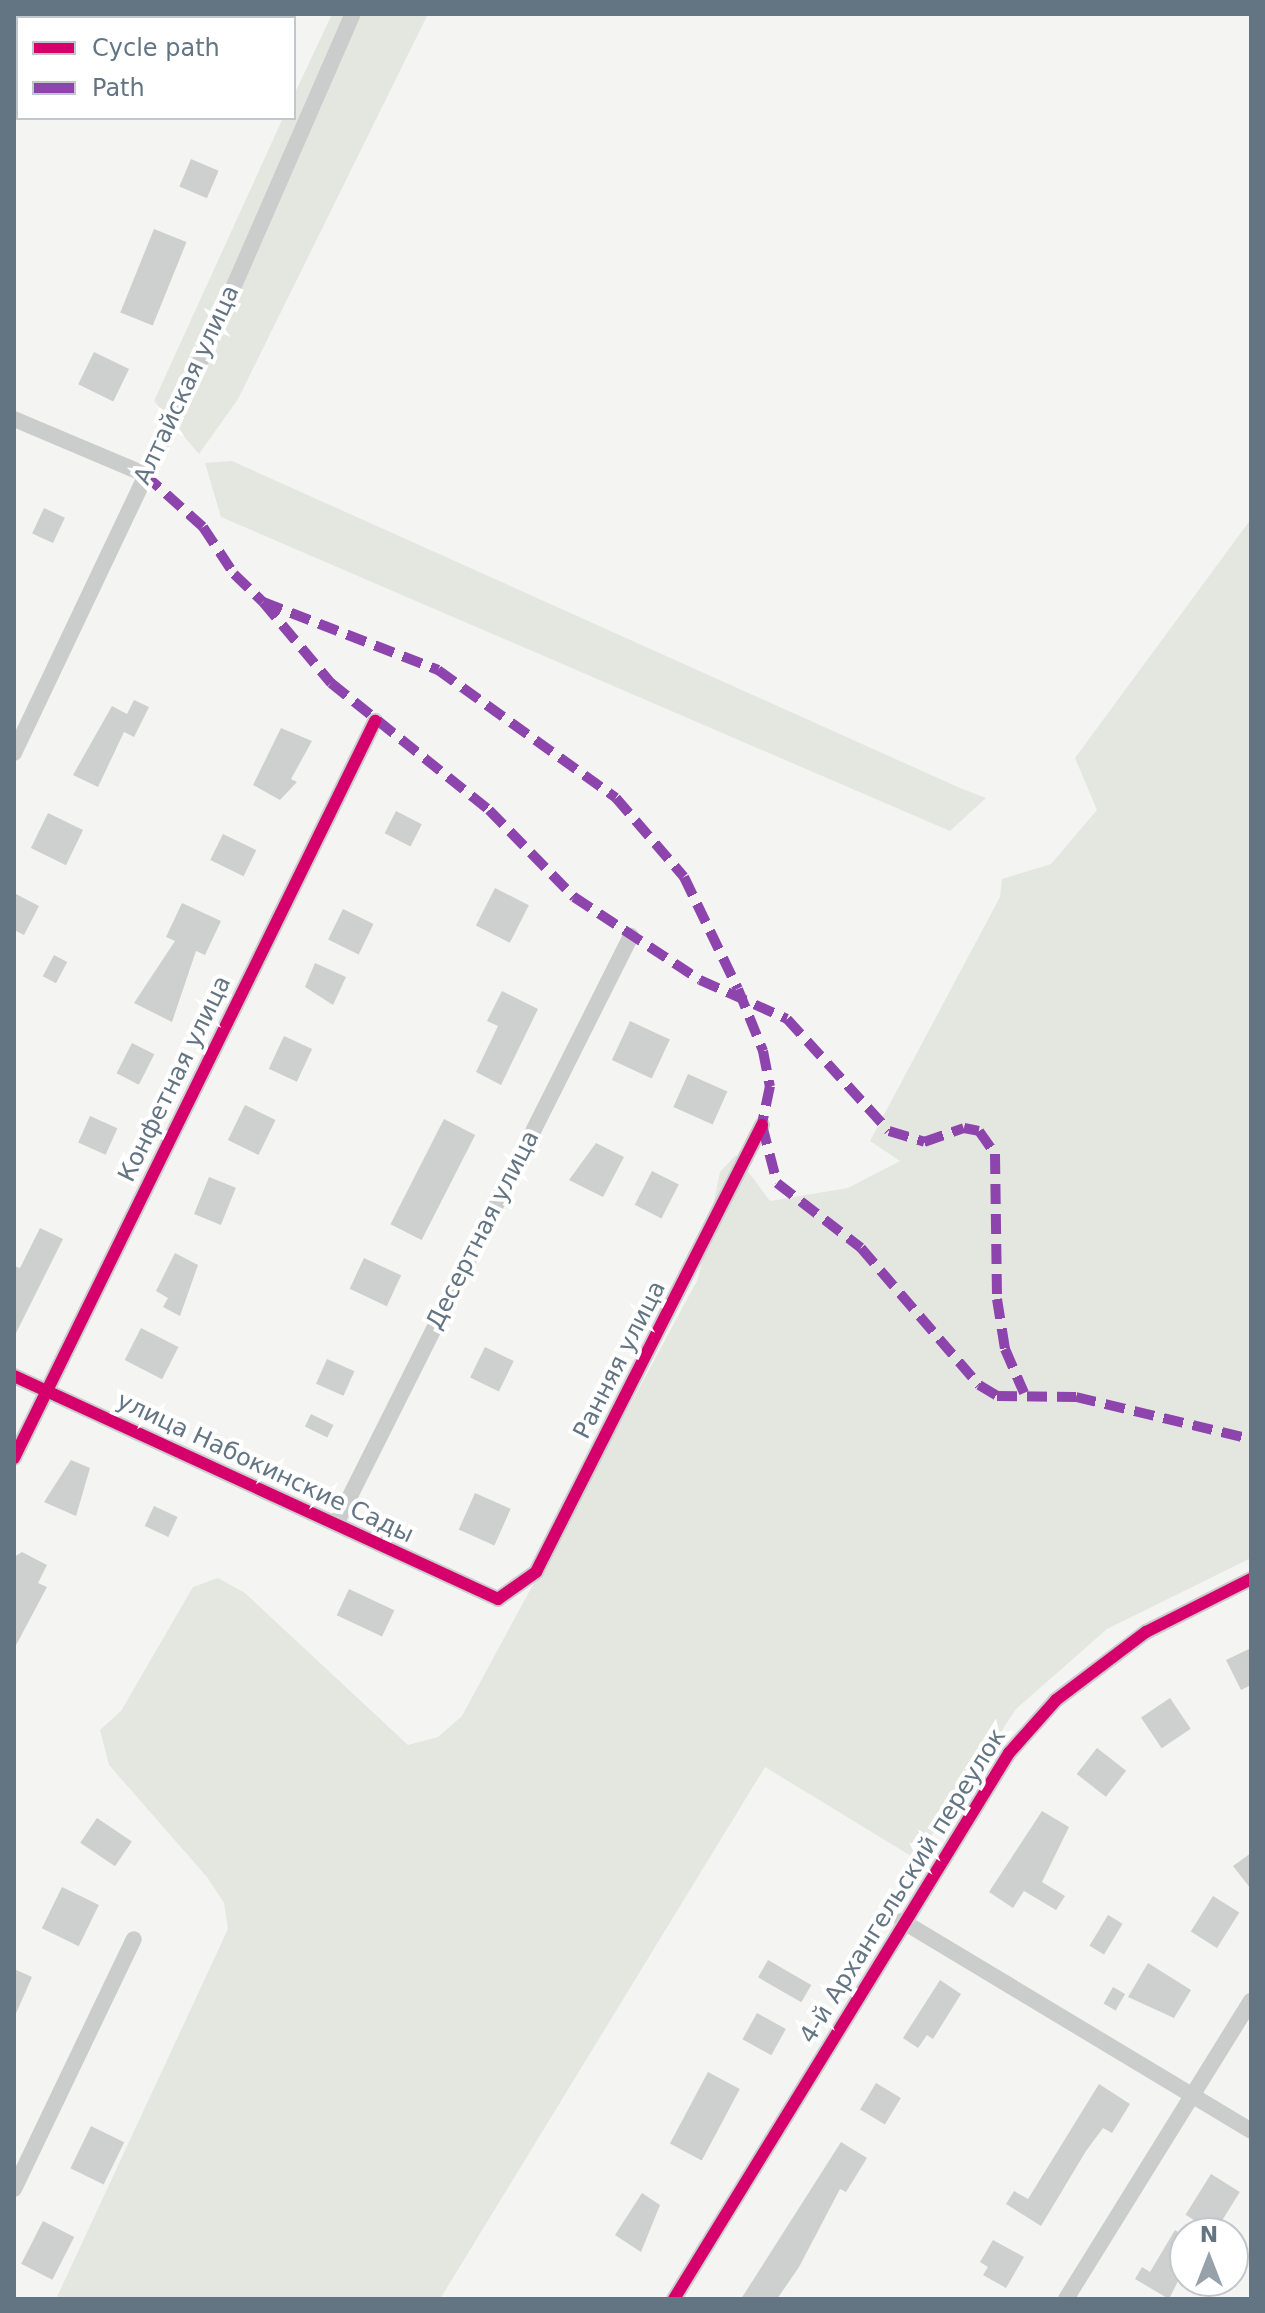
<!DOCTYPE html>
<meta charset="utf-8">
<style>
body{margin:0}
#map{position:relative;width:1265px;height:2313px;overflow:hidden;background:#f4f4f2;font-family:"DejaVu Sans",sans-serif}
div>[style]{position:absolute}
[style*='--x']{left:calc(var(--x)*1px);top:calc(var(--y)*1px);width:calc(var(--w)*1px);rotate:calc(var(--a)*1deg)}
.green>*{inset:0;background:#e4e7e0}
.building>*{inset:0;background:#cecfcf;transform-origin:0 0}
.street>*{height:16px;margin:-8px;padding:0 8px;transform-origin:8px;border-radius:8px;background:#cbcdcd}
.quiet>*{height:10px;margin-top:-5px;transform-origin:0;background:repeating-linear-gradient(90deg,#8e44ad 0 20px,transparent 0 30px)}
.cycleway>*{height:12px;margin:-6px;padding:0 6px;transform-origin:6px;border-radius:6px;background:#d6006c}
span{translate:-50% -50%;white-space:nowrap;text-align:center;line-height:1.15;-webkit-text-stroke:8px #fff;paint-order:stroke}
.street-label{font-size:24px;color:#637483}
.frame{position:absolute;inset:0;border:16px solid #637483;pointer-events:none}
.legend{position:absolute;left:16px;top:16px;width:280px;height:104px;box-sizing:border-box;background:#fff;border:2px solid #c1c7cd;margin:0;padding:10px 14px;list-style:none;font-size:24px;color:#637483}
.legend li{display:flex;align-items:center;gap:16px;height:40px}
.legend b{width:40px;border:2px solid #c1c7cd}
.north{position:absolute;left:1169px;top:2217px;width:80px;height:80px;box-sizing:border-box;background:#fff;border:2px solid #c1c7cd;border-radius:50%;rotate:0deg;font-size:22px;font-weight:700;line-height:32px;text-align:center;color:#637483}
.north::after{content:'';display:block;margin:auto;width:28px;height:36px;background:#96a1aa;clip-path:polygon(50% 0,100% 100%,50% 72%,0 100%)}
</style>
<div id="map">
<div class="green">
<i style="clip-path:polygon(332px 14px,428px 14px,238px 399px,199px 454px,154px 401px,283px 118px,294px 118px,294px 95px)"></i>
<i style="clip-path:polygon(232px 461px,960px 788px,986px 798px,950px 831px,221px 517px,205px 463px)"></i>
<i style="clip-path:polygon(1251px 519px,1251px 1558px,1107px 1629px,1016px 1709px,916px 1859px,765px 1767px,440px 2299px,56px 2299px,228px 1929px,224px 1903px,207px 1877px,109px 1765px,100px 1730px,121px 1711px,193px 1587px,218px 1578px,245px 1593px,408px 1745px,438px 1737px,462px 1716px,698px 1279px,720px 1172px,736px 1155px,770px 1201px,848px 1188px,900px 1161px,870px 1141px,1000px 897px,1002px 879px,1051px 864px,1097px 810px,1075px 758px)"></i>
</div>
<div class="building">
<i style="left:191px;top:159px;width:30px;height:30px;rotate:23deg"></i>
<i style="left:154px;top:229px;width:35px;height:90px;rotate:22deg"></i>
<i style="left:94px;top:352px;width:39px;height:36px;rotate:26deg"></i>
<i style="left:44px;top:508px;width:23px;height:28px;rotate:25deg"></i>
<i style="clip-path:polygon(134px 700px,149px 707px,134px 737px,124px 732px,98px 787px,73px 775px,112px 706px,127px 714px)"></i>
<i style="clip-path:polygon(281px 728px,312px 741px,291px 779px,297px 782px,280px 800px,253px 785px)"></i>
<i style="left:396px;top:811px;width:29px;height:25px;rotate:27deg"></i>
<i style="left:48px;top:813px;width:39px;height:39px;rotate:26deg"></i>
<i style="left:223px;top:834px;width:37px;height:29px;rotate:26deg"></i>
<i style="left:495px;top:888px;width:38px;height:42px;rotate:27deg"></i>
<i style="clip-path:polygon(14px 893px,39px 906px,24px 935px,14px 930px)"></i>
<i style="clip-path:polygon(182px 903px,221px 921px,205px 955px,196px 951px,172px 1022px,134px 1003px,175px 941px,166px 937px)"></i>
<i style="left:343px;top:909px;width:34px;height:34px;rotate:26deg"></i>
<i style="left:54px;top:955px;width:15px;height:24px;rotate:28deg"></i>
<i style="clip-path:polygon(315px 963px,346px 977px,333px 1005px,305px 987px)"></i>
<i style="clip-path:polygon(502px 991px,538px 1009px,501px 1085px,476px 1072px,498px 1026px,487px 1021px)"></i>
<i style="left:630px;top:1021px;width:44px;height:43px;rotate:25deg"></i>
<i style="left:284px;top:1036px;width:31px;height:36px;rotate:25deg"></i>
<i style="left:132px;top:1043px;width:25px;height:34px;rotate:27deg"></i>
<i style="left:688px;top:1074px;width:43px;height:36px;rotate:24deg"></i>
<i style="left:245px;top:1105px;width:34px;height:39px;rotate:26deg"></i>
<i style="left:90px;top:1116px;width:30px;height:29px;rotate:24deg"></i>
<i style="left:444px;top:1119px;width:35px;height:118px;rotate:27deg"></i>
<i style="clip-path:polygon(596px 1143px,624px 1157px,603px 1197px,569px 1180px)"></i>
<i style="left:652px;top:1171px;width:30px;height:38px;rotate:27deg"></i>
<i style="left:209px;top:1177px;width:29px;height:40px;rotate:22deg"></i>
<i style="clip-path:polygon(40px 1228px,63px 1239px,14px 1337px,14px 1266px,20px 1268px)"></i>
<i style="clip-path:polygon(175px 1253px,198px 1265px,180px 1316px,163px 1307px,168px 1298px,156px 1291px)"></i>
<i style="left:364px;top:1258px;width:41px;height:34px;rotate:25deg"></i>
<i style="left:141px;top:1328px;width:42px;height:36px;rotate:27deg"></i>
<i style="left:485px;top:1347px;width:32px;height:34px;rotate:26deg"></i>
<i style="left:327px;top:1359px;width:30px;height:27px;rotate:24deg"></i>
<i style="left:311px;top:1414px;width:25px;height:14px;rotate:26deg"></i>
<i style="clip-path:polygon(71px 1460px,90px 1468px,76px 1516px,44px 1502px)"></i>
<i style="left:475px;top:1493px;width:39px;height:40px;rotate:24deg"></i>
<i style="left:154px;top:1506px;width:26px;height:22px;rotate:25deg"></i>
<i style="clip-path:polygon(22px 1552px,47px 1565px,38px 1583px,47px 1587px,14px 1649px,14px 1557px)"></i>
<i style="left:349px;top:1589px;width:50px;height:29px;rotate:25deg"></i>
<i style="clip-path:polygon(1251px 1648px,1251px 1685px,1241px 1690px,1226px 1660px)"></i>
<i style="left:1170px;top:1698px;width:37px;height:35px;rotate:56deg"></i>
<i style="left:1097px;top:1748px;width:37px;height:33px;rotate:38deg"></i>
<i style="clip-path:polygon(1042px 1811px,1069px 1827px,1042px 1882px,1065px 1896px,1056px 1910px,1024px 1891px,1013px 1908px,989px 1892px)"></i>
<i style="left:97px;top:1818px;width:42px;height:30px;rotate:34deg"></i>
<i style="clip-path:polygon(1251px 1853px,1251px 1889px,1233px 1866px)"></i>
<i style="left:62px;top:1887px;width:41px;height:46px;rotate:26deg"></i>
<i style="left:1213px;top:1896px;width:31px;height:42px;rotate:32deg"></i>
<i style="left:1108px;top:1915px;width:17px;height:36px;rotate:31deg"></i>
<i style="left:768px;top:1960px;width:50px;height:20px;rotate:30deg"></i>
<i style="clip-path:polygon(1148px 1963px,1191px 1990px,1174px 2018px,1128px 1997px)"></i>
<i style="clip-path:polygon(14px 1969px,32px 1977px,14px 2018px)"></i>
<i style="clip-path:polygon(940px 1980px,961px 1994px,933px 2039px,927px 2035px,918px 2048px,903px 2038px)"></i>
<i style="left:1113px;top:1987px;width:14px;height:19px;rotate:30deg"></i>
<i style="left:757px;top:2013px;width:33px;height:30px;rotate:29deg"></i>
<i style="left:708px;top:2072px;width:36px;height:81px;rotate:28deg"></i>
<i style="left:876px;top:2083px;width:29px;height:31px;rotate:31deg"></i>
<i style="clip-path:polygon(1099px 2084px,1130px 2104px,1112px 2133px,1103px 2128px,1086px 2151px,1041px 2226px,1006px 2204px,1014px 2191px,1028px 2199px)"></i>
<i style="left:91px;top:2126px;width:37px;height:47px;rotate:26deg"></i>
<i style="clip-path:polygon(841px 2142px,867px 2158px,846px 2192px,840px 2189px,799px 2267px,777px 2299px,741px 2299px)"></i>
<i style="left:1211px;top:2174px;width:34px;height:48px;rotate:32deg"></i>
<i style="clip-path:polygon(642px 2193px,660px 2205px,641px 2252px,615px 2235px)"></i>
<i style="left:43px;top:2221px;width:35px;height:48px;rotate:27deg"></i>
<i style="clip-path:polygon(1175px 2230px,1185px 2236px,1185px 2267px,1169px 2299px,1135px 2279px,1142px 2267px,1150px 2272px)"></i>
<i style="clip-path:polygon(993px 2240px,1024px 2257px,1006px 2288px,983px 2275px,988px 2267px,980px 2262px)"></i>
</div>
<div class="street">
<i style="--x:14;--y:419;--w:141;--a:22.9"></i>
<i style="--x:14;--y:753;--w:454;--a:-64.6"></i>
<i style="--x:209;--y:343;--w:359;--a:-66.4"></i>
<i style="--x:14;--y:1376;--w:533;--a:24.74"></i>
<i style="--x:498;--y:1599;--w:47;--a:-35.4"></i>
<i style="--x:536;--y:1572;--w:501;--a:-63.18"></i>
<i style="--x:14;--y:1458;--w:821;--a:-63.9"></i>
<i style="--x:336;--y:1524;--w:658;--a:-63.36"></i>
<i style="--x:902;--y:1921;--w:407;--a:31"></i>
<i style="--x:14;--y:2189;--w:277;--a:-64.4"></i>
<i style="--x:674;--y:2299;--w:641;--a:-58.47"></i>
<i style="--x:1009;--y:1753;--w:71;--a:-48.4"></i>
<i style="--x:1056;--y:1700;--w:113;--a:-37.1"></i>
<i style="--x:1146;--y:1632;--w:118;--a:-26.8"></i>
<i style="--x:1066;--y:2299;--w:351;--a:-58.2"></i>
</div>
<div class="quiet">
<i style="--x:144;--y:474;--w:79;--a:41.9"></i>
<i style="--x:203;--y:527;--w:56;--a:56.6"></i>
<i style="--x:234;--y:574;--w:40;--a:44"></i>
<i style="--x:263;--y:602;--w:188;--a:21.2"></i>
<i style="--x:438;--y:670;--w:219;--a:35.7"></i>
<i style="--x:616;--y:798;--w:104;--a:49.3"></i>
<i style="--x:684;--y:877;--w:124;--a:64.3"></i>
<i style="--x:738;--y:989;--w:67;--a:68"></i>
<i style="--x:763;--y:1051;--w:36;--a:79"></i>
<i style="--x:770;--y:1086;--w:40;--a:102"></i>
<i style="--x:762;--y:1125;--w:60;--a:75.5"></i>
<i style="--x:777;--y:1183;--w:106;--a:37.7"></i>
<i style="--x:861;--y:1248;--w:181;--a:49.3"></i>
<i style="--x:979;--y:1385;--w:21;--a:31"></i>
<i style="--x:997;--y:1396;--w:79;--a:0.7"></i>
<i style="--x:1076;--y:1397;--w:180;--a:13.5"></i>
<i style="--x:263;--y:602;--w:106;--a:50"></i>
<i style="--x:331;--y:683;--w:203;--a:38.8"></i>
<i style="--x:489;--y:810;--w:122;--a:45.7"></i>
<i style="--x:574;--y:897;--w:151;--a:33.4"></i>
<i style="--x:700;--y:980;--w:95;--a:24.1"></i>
<i style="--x:787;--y:1019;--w:151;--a:47.7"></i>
<i style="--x:889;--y:1131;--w:37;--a:17"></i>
<i style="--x:924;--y:1142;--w:42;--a:-19.3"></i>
<i style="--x:964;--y:1128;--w:15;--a:11"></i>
<i style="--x:979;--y:1131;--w:28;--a:55"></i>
<i style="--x:995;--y:1154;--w:145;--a:89.2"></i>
<i style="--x:997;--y:1299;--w:51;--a:80.9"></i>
<i style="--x:1005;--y:1349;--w:48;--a:66.6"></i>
</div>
<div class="cycleway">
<i style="--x:14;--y:1376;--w:533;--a:24.74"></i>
<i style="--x:498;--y:1599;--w:47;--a:-35.4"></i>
<i style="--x:536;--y:1572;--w:501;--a:-63.18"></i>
<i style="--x:14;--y:1458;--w:821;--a:-63.9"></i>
<i style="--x:674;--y:2299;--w:641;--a:-58.47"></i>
<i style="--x:1009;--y:1753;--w:71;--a:-48.4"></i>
<i style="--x:1056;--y:1700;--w:113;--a:-37.1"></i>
<i style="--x:1146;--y:1632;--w:118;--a:-26.8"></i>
</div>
<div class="street-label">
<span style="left:187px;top:385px;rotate:-65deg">Алтайская улица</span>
<span style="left:175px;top:1079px;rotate:-64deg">Конфетная улица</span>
<span style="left:483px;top:1230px;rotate:-63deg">Десертная улица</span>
<span style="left:620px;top:1360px;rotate:-63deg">Ранняя улица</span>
<span style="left:265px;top:1468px;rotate:25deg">улица Набокинские Сады</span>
<span style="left:903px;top:1886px;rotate:-58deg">4-й Архангельский переулок</span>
</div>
<div class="frame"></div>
<ul class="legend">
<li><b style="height:10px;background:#d6006c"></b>Cycle path</li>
<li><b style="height:10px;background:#8e44ad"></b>Path</li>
</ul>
<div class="north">N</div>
</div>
